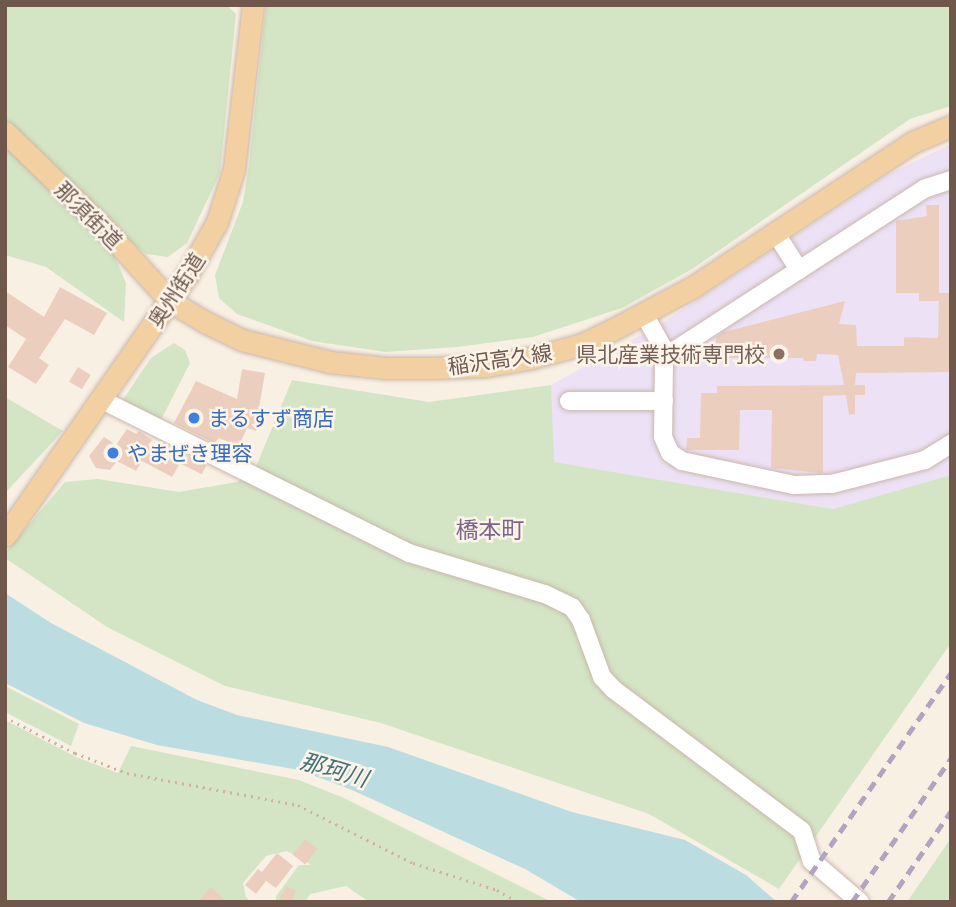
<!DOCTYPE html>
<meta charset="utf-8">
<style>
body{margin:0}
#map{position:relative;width:956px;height:907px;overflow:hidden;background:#f9f0e4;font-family:Mulish,"Noto Sans JP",sans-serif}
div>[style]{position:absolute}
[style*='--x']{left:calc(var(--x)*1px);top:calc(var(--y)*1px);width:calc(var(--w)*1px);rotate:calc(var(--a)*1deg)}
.education>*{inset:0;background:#ede1f6}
.green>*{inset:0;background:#d3e5c4}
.water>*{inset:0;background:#bbdde1}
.building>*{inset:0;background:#eccebe;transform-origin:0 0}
.path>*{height:2.5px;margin-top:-1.25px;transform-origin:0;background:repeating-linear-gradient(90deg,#d0b1a2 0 2px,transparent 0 7px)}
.roads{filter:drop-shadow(0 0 2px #c9b7ab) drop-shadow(0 0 2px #c9b7ab)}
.minor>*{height:18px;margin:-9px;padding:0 9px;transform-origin:9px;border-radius:9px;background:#fff}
.major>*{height:21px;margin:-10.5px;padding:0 10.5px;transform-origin:10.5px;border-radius:10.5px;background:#f2d0a2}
.rail>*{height:4.5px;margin-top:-2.25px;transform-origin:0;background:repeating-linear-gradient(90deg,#b2a4c1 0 10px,transparent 0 17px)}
.dots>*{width:19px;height:19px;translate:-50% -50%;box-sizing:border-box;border:4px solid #fdf4e9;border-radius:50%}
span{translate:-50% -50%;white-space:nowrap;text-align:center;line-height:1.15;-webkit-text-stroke:5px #fdf4e9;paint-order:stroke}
.street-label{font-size:21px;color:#6f574c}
.education-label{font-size:21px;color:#785e54}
.right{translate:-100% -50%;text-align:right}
.shop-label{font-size:21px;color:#366cbe}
.left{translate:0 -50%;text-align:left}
.neighbourhood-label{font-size:23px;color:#7c648c}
.water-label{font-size:23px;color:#45737a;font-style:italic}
.frame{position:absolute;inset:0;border:7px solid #6f574c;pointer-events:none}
</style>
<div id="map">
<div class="education">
<i style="clip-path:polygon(951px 144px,951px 475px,833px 509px,553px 462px,551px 385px,662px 323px,887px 175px)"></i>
</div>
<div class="green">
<i style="clip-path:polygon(5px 5px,227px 5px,236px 14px,220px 173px,187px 243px,168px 257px,146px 254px,98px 216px,126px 283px,124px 322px,46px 267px,5px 255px)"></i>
<i style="clip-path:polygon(266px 5px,951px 5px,951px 106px,910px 119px,692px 269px,622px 308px,533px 337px,457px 347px,385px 352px,312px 341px,237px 314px,219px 298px,215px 275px,243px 202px,249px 165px)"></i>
<i style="clip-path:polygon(174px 343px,185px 350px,190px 363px,159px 424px,120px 404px,151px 358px)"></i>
<i style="clip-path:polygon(292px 380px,429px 402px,551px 385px,554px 462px,833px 509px,951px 475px,951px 643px,779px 889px,649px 814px,381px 723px,225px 686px,107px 627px,5px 558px,5px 553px,65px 482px,98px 479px,179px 492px,237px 482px,255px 469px)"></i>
<i style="clip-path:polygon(5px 397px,63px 431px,5px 493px)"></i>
<i style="clip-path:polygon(5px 686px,79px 724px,71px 746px,5px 712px)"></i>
<i style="clip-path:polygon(5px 720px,76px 757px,118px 773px,131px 746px,299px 780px,344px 798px,552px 902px,369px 902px,346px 886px,310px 894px,305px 902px,276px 902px,276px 896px,299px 865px,311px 865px,287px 851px,266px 856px,243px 883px,246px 897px,251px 902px,5px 902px)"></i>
<i style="clip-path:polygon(951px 838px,951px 902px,907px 902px)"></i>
</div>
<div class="water">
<i style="clip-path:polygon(5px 593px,51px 623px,197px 700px,237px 715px,388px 747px,572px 812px,685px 840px,746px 875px,777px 902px,581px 902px,525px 869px,352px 790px,299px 770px,157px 745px,84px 723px,5px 683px)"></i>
</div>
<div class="building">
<i style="clip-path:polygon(926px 205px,939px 205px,939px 301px,919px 301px,919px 293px,896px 293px,896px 221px,927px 216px)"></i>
<i style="clip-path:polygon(60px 287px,107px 313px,94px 335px,65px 319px,39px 358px,49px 365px,36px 384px,8px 367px,26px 339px,5px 325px,5px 291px,44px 317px)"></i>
<i style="clip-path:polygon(939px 293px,951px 293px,951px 372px,856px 373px,855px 385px,865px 385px,865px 395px,855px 395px,855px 414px,849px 415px,846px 395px,823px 396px,823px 473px,771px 468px,772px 410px,740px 410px,739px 450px,686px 450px,687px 438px,700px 438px,701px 393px,717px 393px,717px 386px,844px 385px,838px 355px,817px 354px,816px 361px,804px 361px,803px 358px,709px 358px,709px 342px,716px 342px,716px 337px,724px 332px,845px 301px,839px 324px,856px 325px,857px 346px,904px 346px,904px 337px,938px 338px)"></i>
<i style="left:78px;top:367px;width:15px;height:17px;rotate:32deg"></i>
<i style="clip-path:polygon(242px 369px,265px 373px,259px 408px,265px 410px,256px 431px,247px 428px,239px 446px,219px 438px,214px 443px,174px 423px,196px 381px,237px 399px)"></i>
<i style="clip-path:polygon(127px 429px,136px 434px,139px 431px,152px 440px,148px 445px,179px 465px,172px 477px,142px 461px,136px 471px,117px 461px,110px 470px,96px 468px,89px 456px,104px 437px,116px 445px)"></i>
<i style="left:176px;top:450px;width:34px;height:10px;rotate:27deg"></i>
<i style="left:305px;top:839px;width:16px;height:20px;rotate:38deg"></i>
<i style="clip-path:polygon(277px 853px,293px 866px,276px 888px,266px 881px,256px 894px,245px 885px,258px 869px,262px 872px)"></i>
<i style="clip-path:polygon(286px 886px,296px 891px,291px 902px,278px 902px)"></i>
<i style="clip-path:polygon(211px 887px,227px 902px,197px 902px)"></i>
</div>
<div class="path">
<i style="--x:5;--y:717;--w:79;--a:27.2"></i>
<i style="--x:75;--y:753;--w:56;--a:21"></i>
<i style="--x:127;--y:773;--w:174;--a:10.6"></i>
<i style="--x:298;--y:805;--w:129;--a:26.8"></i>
<i style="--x:413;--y:863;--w:88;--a:17.8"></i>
<i style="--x:497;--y:890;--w:25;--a:29"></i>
</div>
<div class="roads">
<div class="minor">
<i style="--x:951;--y:180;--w:28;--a:162"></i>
<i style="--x:924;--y:189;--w:306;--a:147.1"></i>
<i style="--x:667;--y:355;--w:6;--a:121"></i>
<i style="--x:664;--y:360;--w:77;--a:90.7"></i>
<i style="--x:663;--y:437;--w:17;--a:66"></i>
<i style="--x:670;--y:453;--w:14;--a:34"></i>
<i style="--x:682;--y:461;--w:115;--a:12.1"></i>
<i style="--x:794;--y:485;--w:38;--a:-2"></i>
<i style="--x:832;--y:484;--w:96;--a:-14.5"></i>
<i style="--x:925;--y:460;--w:31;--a:-32"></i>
<i style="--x:775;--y:232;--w:45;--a:57.7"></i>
<i style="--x:644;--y:314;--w:47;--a:60.7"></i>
<i style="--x:102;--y:400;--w:343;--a:26.5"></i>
<i style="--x:409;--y:553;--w:142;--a:16.8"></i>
<i style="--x:545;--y:594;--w:30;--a:26"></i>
<i style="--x:572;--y:607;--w:16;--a:55"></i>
<i style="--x:581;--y:620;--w:61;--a:69.8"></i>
<i style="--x:602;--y:677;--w:16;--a:47"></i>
<i style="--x:613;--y:689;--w:236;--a:36.9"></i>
<i style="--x:802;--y:831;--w:32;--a:72"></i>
<i style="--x:812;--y:861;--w:63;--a:40.5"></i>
<i style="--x:569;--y:401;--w:95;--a:0"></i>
</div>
<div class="major">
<i style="--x:5;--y:132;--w:135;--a:44.1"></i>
<i style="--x:102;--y:226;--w:101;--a:47.8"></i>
<i style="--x:170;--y:301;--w:41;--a:31"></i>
<i style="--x:205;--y:322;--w:41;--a:25.9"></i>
<i style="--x:242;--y:340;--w:91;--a:14"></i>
<i style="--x:330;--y:362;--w:56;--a:6.1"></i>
<i style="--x:386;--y:368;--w:47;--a:0"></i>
<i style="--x:433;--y:368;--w:53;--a:-2.2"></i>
<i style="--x:486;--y:366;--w:47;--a:-9.9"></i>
<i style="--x:532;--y:358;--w:53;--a:-15.4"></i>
<i style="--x:583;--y:344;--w:32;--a:-26"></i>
<i style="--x:612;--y:330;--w:92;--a:-28"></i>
<i style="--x:693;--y:287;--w:263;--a:-33.4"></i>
<i style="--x:913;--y:142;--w:41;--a:-22.8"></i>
<i style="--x:5;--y:536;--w:316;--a:-55.1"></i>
<i style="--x:186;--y:277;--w:63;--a:-60.6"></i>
<i style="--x:217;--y:222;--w:56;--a:-72.2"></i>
<i style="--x:234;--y:169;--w:165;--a:-83.4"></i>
</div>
</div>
<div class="rail">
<i style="--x:791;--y:902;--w:279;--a:-55.1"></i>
<i style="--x:852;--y:902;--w:175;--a:-55.5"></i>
<i style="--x:888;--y:902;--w:111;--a:-55.3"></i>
</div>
<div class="dots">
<i style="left:779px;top:354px;background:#8d6e63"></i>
<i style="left:194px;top:418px;background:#3f7fe0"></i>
<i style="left:113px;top:453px;background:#3f7fe0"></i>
</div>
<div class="street-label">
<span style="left:89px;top:215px;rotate:45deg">那須街道</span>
<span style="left:176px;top:290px;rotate:-57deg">奥州街道</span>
<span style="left:500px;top:359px;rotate:-8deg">稲沢高久線</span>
</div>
<div class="education-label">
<span class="right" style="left:765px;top:354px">県北産業技術専門校</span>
</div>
<div class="shop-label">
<span class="left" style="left:208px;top:418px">まるすず商店</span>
<span class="left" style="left:127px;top:453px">やまぜき理容</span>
</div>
<div class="neighbourhood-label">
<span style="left:490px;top:530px">橋本町</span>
</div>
<div class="water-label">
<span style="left:334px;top:770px;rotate:16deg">那珂川</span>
</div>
<div class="frame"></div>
</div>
